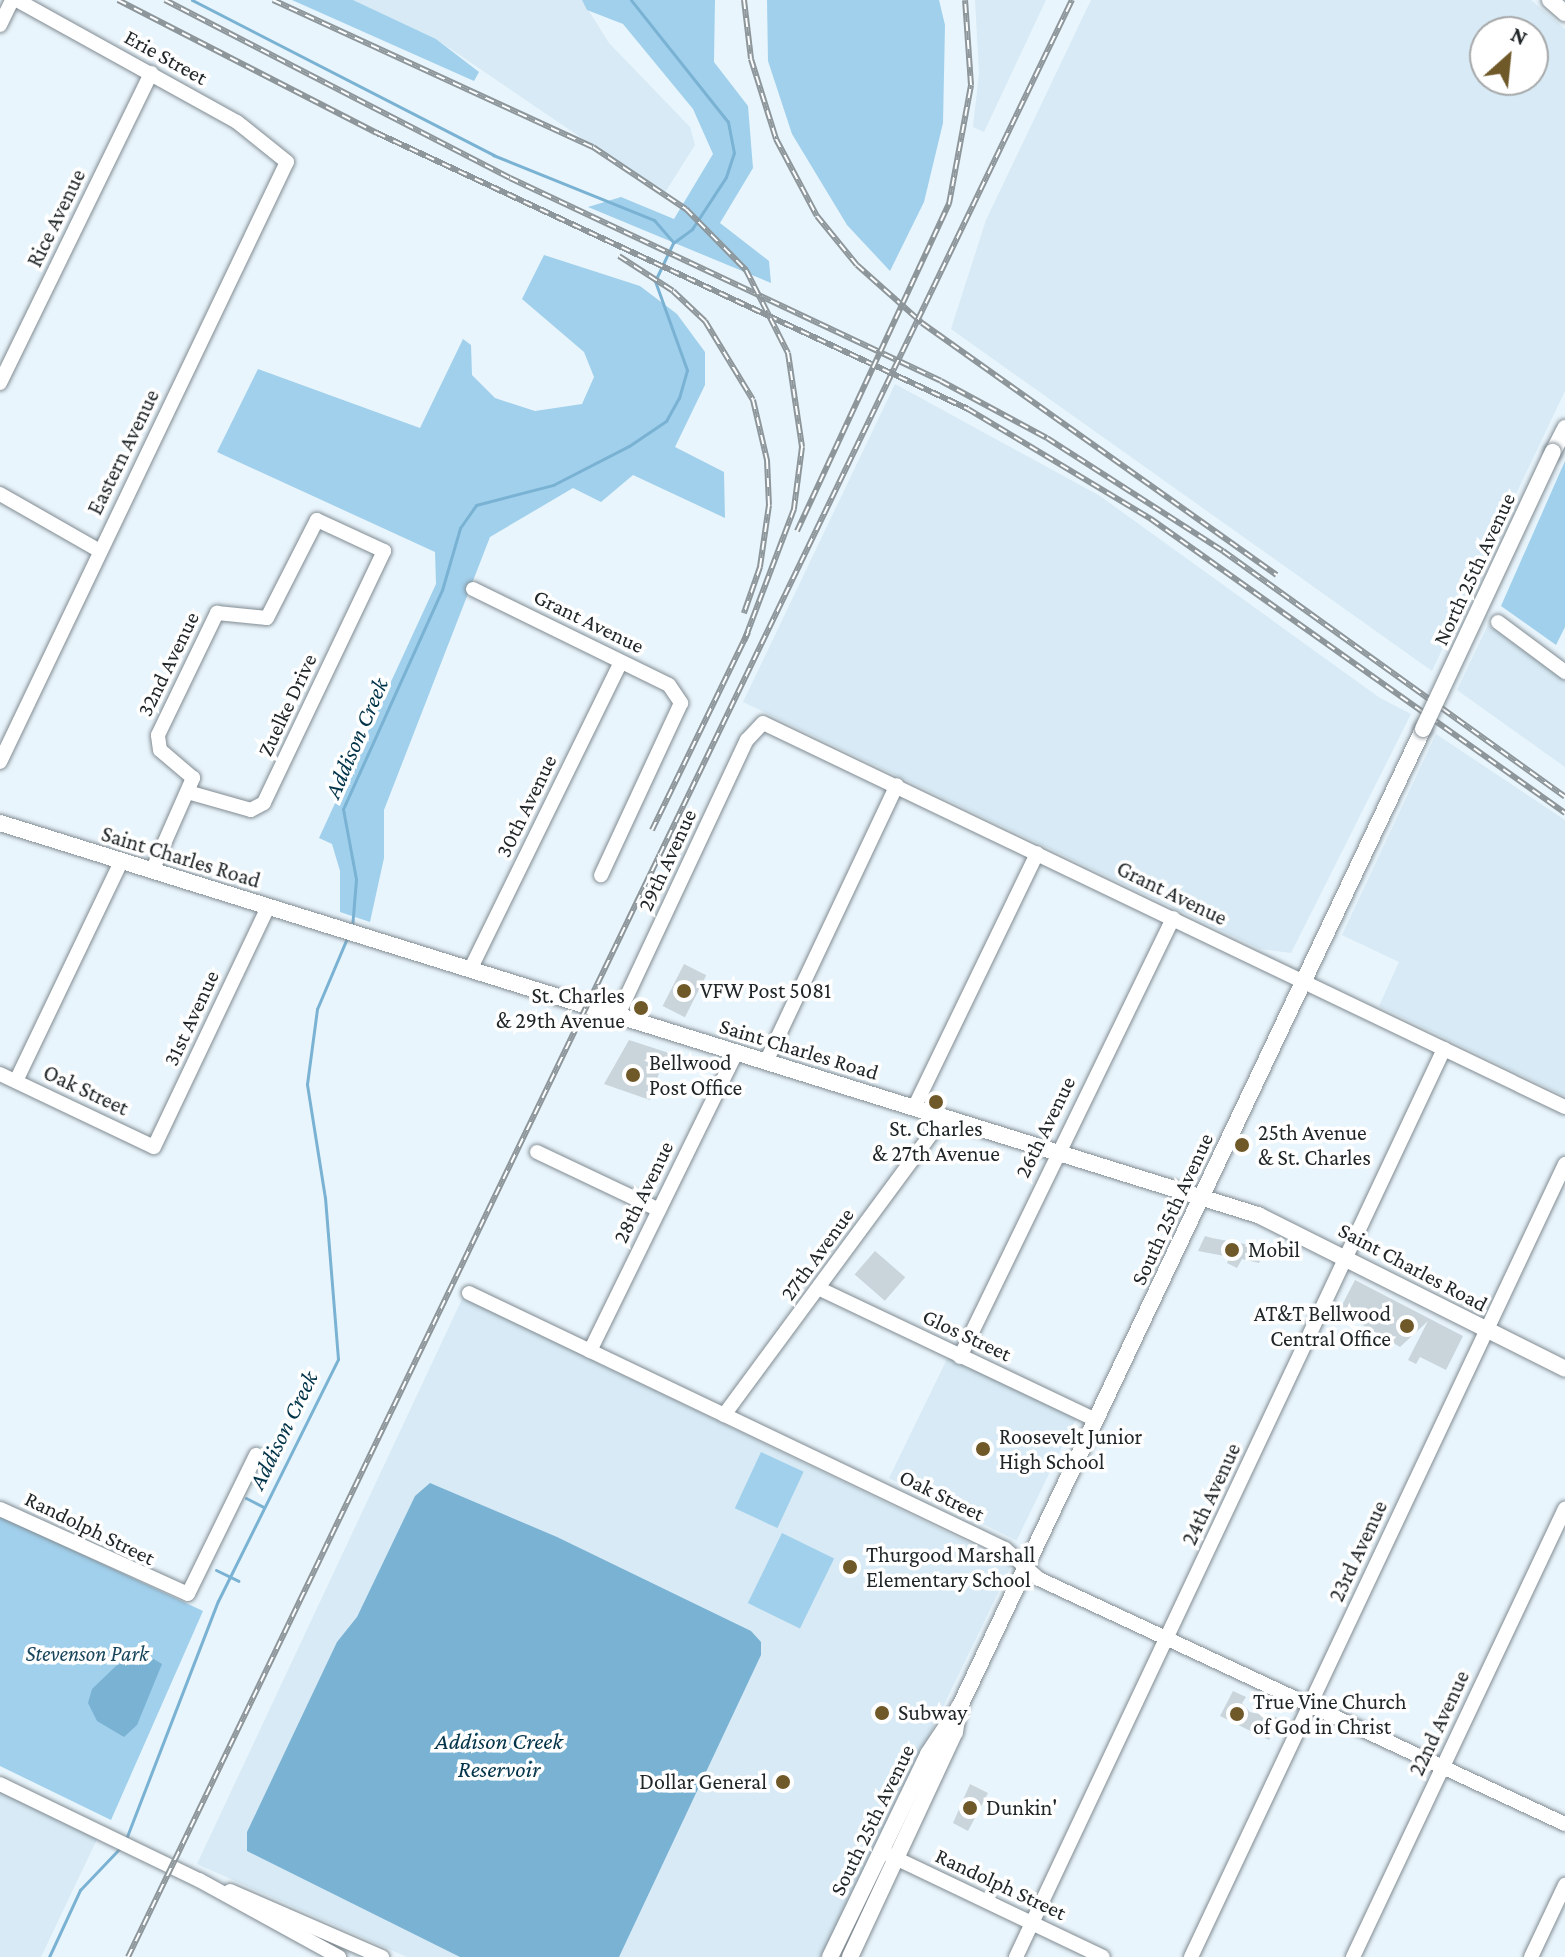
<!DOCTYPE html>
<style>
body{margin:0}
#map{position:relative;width:1565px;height:1957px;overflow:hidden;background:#e9f5fc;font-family:"Crimson Pro",serif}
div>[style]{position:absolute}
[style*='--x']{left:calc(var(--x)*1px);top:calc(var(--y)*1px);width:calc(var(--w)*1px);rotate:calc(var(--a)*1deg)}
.built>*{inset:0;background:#d7eaf5;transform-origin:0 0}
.green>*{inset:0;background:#a1d0ec;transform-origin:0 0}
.water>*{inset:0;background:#7ab2d3}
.stream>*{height:3px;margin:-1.5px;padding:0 1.5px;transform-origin:1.5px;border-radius:1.5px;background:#7ab2d3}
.building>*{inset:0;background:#c9d4db;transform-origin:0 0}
.roads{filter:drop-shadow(0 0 2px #818b92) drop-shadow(0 0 2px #818b92)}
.minor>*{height:14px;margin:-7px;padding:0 7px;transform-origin:7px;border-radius:7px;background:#fff}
.major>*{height:16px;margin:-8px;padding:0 8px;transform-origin:8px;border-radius:8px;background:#fff}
.rail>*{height:6px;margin-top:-3px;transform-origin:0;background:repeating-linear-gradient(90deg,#fff 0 9px,#8d969a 0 18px);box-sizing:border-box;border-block:2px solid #8d969a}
.bridges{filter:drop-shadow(0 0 2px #818b92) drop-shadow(0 0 2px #818b92)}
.major-bridge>*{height:16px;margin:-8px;padding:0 8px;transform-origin:8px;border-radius:8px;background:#fff}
.dots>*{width:22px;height:22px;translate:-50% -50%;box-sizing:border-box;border:4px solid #fff;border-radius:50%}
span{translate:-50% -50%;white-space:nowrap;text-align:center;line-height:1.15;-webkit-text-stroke:7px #fff;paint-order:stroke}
.street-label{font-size:22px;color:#212628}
.poi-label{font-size:22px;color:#212628}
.left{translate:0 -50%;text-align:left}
.right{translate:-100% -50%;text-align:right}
.park-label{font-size:22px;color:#18455c;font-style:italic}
.water-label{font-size:24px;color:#013349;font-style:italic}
.north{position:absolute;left:1469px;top:16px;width:80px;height:80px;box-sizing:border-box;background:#fff;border:2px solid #a6a8a9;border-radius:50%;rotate:27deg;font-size:22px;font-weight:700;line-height:32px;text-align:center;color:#212628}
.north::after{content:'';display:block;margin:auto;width:28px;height:36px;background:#6f5928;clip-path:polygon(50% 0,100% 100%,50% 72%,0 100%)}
</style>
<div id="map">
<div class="built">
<i style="clip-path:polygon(353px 0,582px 0,609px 43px,690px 127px,695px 145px,664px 194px,436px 39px)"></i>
<i style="clip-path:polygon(975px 0,1046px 0,984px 132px,973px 127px,979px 73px)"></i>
<i style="clip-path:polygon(evenodd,1091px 0,1531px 0,1565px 29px,1565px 391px,1432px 671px,951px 329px,986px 220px,1091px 0,1485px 32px,1533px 32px,1533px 80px,1485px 80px,1485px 32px)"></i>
<i style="clip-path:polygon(895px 384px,1100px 496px,1380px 698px,1411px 714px,1291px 953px,1260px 949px,743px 702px)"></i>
<i style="clip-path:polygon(1488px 625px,1565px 680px,1565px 767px,1457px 690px)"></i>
<i style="clip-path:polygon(1436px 734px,1565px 820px,1565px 1096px,1379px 1006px,1399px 962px,1342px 935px)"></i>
<i style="clip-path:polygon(463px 1297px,1012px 1564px,822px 1957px,407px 1957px,197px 1864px)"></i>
<i style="left:949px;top:1355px;width:142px;height:137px;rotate:26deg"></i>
<i style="clip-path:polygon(0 1787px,99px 1835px,41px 1957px,0 1957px)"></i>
</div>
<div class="green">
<i style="clip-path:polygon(292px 0,353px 0,436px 39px,479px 72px,474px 81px)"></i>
<i style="clip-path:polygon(582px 0,715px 0,714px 62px,748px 106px,753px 168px,720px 223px,769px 261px,771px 283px,588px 207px,621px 197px,674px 219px,713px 154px,693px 109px,623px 24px,587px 10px)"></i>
<i style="clip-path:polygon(767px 0,939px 0,945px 25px,943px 123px,924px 202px,890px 271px,847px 225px,792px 134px,768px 61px)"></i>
<i style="clip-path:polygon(544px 255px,640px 286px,677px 314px,705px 352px,705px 385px,675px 447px,724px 472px,725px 518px,633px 475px,601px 502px,573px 488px,490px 537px,384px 810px,384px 858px,370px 922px,340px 912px,340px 871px,332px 844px,319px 838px,436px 584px,435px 552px,217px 452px,258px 369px,420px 428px,463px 339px,471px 345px,472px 375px,495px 398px,535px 411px,582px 404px,594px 377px,584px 352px,522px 299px)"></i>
<i style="clip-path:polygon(1565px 461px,1565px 627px,1556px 645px,1501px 606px)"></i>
<i style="left:761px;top:1452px;width:47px;height:62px;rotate:25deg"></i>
<i style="clip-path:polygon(0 1516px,203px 1611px,111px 1820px,0 1766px)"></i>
<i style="left:782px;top:1533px;width:58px;height:78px;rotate:26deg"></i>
</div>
<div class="water">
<i style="clip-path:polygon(430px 1483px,557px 1537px,751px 1631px,761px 1642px,761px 1655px,619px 1957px,460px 1957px,247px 1851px,247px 1832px,337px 1642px,357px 1617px,415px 1496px)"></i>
<i style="clip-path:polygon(147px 1655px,162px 1664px,137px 1725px,124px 1737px,97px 1721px,88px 1703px,92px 1689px,117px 1665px)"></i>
</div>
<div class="stream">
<i style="--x:192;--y:0;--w:339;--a:27.2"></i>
<i style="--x:493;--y:155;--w:174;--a:22"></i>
<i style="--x:654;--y:220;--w:28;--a:49"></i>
<i style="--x:352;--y:928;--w:49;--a:-85.3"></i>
<i style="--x:356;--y:879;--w:71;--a:-100.5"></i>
<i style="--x:343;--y:809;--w:240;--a:-65.7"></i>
<i style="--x:442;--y:590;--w:65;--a:-73.8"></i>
<i style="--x:460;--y:528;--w:28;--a:-55"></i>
<i style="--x:476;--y:505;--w:80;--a:-14.6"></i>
<i style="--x:553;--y:485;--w:85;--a:-27.2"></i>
<i style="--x:629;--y:446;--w:45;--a:-34"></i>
<i style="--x:666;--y:421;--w:26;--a:-61"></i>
<i style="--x:679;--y:398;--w:29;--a:-74"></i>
<i style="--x:687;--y:370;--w:95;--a:-109.8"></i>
<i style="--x:655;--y:281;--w:42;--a:-64.7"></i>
<i style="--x:673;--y:243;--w:24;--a:-36"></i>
<i style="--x:692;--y:229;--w:62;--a:-56.8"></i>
<i style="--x:726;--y:177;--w:25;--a:-72"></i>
<i style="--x:734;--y:153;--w:32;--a:-101"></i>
<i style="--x:728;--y:122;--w:156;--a:-128.5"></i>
<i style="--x:246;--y:1498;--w:20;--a:27"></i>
<i style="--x:216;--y:1570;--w:25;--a:26"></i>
<i style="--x:126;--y:1839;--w:255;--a:-68.9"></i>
<i style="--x:218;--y:1601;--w:270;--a:-63.6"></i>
<i style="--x:338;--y:1359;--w:162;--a:-94.6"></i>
<i style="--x:325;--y:1198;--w:115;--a:-99"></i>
<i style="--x:307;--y:1084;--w:76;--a:-82.4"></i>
<i style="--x:317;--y:1009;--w:77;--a:-67.1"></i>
<i style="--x:49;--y:1957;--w:74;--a:-65.2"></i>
<i style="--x:80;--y:1890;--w:57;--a:-46.4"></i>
</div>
<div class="building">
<i style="left:684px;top:964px;width:25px;height:47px;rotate:27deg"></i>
<i style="clip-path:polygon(629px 1040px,672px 1054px,664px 1058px,650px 1100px,604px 1084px)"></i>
<i style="clip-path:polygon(1205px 1236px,1212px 1238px,1266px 1248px,1259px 1263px,1242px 1259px,1237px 1268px,1227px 1263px,1230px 1257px,1198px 1251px)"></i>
<i style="left:875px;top:1251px;width:40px;height:31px;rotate:41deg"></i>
<i style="clip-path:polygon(1355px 1280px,1463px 1336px,1446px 1370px,1420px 1357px,1416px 1364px,1408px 1360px,1428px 1321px,1400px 1347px,1339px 1311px)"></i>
<i style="clip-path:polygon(1233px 1691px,1246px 1697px,1242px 1703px,1250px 1712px,1280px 1718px,1269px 1740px,1220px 1716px)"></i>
<i style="clip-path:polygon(970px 1784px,988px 1793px,968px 1831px,953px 1823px)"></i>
</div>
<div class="roads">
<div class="minor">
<i style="--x:0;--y:25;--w:28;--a:-64"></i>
<i style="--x:0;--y:383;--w:345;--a:-64"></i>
<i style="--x:0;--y:494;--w:115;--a:29.7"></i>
<i style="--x:473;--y:589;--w:218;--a:26.1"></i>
<i style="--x:669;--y:685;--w:22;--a:56"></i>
<i style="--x:681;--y:703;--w:190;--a:114.9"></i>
<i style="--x:1498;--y:622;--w:84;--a:36.7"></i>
<i style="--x:0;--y:762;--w:665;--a:-64.44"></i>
<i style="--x:287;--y:162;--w:64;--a:-141.3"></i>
<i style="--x:237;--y:122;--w:252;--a:-151"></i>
<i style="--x:152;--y:871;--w:102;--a:-66.2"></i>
<i style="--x:193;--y:778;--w:43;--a:-139.7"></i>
<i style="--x:160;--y:750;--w:15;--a:-98"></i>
<i style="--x:158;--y:735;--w:136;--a:-64.2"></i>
<i style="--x:217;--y:613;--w:50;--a:5.7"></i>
<i style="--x:267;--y:618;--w:110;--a:-63"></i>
<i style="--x:317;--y:520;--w:74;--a:24.8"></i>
<i style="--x:384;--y:551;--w:279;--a:115.5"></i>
<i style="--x:264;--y:803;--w:15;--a:152"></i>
<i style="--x:251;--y:810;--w:66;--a:-164.1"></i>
<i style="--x:470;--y:970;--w:343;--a:-63.9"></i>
<i style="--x:617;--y:1017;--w:306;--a:-64.9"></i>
<i style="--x:747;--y:740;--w:23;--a:-47"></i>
<i style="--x:763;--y:723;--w:889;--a:25.59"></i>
<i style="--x:766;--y:1062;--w:306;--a:-64.7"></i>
<i style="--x:0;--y:1074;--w:170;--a:25.4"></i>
<i style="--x:154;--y:1147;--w:266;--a:-64.6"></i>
<i style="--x:16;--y:1081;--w:243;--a:-64.4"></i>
<i style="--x:914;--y:1108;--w:283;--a:-64.2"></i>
<i style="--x:537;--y:1152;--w:135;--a:25.4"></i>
<i style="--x:820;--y:1289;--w:306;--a:25.4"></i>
<i style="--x:469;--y:1293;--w:594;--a:25.53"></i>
<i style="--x:1005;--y:1549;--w:45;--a:41.4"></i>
<i style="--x:1039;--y:1579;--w:580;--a:24.98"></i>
<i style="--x:590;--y:1351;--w:332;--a:-63.9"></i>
<i style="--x:960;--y:1357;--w:488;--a:-64.1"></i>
<i style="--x:724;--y:1415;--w:370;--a:-53.6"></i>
<i style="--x:0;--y:1509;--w:206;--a:24.3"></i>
<i style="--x:188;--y:1594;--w:155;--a:-63.9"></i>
<i style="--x:0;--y:1784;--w:221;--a:25.8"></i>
<i style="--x:199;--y:1880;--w:160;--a:28.8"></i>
<i style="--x:887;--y:1854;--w:239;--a:25.5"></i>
<i style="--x:230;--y:1891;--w:166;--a:23.5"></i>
<i style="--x:1016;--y:1957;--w:1004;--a:-64.76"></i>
<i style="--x:1191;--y:1957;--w:877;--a:-64.75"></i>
<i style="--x:1353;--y:1957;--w:496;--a:-64.7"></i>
<i style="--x:1531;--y:1957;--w:80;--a:-64.7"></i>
</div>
<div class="major">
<i style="--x:1550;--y:0;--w:20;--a:41"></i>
<i style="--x:1553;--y:452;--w:27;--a:-63"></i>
<i style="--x:0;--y:823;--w:1318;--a:17.31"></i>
<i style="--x:1258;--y:1215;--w:343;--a:26.6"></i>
<i style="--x:830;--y:1957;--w:225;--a:-64.2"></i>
<i style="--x:928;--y:1754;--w:58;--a:-56.3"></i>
<i style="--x:960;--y:1706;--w:1081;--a:-64.64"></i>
<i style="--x:850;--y:1957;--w:248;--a:-65"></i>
<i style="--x:955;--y:1732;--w:25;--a:-81"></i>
</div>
</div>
<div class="rail">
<i style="--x:118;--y:0;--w:291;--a:27.2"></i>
<i style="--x:377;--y:133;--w:652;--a:25.03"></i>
<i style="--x:968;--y:409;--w:214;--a:31"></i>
<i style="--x:1151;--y:519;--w:508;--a:35.38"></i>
<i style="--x:165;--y:0;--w:388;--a:27.3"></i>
<i style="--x:510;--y:178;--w:476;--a:25.2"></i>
<i style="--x:941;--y:381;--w:120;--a:28.3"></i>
<i style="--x:1047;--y:438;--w:209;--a:32.7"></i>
<i style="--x:1223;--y:551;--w:421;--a:35.7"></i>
<i style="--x:273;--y:0;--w:352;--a:24.7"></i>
<i style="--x:593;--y:147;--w:112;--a:33.7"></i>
<i style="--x:686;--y:209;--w:86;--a:45.5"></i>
<i style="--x:746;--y:270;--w:93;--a:63.2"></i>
<i style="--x:788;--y:353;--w:95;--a:81.5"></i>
<i style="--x:802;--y:447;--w:63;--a:97.4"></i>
<i style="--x:794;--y:509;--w:141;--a:110.7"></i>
<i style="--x:744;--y:0;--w:59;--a:83.2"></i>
<i style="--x:751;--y:59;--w:84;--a:72.6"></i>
<i style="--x:776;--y:139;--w:87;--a:62"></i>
<i style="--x:817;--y:216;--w:63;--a:50.8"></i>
<i style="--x:857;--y:265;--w:87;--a:41.7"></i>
<i style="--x:922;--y:323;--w:435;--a:35.4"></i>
<i style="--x:619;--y:256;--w:64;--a:32.9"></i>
<i style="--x:673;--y:291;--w:44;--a:43.2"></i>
<i style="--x:705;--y:321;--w:92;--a:58.7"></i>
<i style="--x:753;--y:400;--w:62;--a:76.9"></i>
<i style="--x:767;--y:460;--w:45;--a:87.5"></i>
<i style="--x:769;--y:505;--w:63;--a:98.3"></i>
<i style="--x:760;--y:567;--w:49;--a:109.2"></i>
<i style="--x:797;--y:531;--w:361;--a:-65.1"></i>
<i style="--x:949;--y:204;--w:121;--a:-79.5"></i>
<i style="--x:971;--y:85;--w:85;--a:-94"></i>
<i style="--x:652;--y:830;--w:220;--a:-64.1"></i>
<i style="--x:128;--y:1957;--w:2173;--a:-64.25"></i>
</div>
<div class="bridges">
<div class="major-bridge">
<i style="--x:1423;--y:729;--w:306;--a:-64.9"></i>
</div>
</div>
<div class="dots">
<i style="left:684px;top:991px;background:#6f5928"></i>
<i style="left:641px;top:1008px;background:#6f5928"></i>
<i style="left:633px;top:1075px;background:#6f5928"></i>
<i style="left:936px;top:1102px;background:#6f5928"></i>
<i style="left:1242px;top:1145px;background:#6f5928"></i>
<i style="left:1232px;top:1250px;background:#6f5928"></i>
<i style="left:1407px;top:1326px;background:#6f5928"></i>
<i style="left:983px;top:1449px;background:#6f5928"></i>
<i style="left:850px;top:1567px;background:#6f5928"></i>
<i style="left:882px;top:1713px;background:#6f5928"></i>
<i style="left:1237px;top:1714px;background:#6f5928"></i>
<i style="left:783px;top:1782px;background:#6f5928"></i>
<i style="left:970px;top:1808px;background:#6f5928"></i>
</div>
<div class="street-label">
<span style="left:166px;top:57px;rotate:29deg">Erie Street</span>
<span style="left:56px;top:218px;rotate:-64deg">Rice Avenue</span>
<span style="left:123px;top:452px;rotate:-64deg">Eastern Avenue</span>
<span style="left:1474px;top:569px;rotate:-65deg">North 25th Avenue</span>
<span style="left:589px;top:621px;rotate:26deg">Grant Avenue</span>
<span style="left:168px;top:664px;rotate:-64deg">32nd Avenue</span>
<span style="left:287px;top:705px;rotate:-65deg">Zuelke Drive</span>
<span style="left:526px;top:806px;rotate:-64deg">30th Avenue</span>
<span style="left:181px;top:857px;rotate:17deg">Saint Charles Road</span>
<span style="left:667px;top:860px;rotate:-65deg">29th Avenue</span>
<span style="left:1172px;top:893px;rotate:26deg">Grant Avenue</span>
<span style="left:191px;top:1018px;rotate:-65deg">31st Avenue</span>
<span style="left:799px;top:1049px;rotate:17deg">Saint Charles Road</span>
<span style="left:86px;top:1090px;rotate:25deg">Oak Street</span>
<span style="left:1045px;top:1127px;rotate:-64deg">26th Avenue</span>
<span style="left:643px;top:1192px;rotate:-64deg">28th Avenue</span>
<span style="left:1172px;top:1209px;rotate:-65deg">South 25th Avenue</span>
<span style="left:817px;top:1254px;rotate:-54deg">27th Avenue</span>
<span style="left:1413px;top:1267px;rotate:28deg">Saint Charles Road</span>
<span style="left:967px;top:1335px;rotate:25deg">Glos Street</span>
<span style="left:1211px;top:1494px;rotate:-65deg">24th Avenue</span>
<span style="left:942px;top:1495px;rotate:26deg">Oak Street</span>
<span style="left:90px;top:1528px;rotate:26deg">Randolph Street</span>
<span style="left:1358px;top:1551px;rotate:-65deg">23rd Avenue</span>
<span style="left:1439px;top:1723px;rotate:-65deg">22nd Avenue</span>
<span style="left:872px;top:1820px;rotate:-64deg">South 25th Avenue</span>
<span style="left:1001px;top:1884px;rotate:25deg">Randolph Street</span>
</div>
<div class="poi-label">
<span class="left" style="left:700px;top:991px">VFW Post 5081</span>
<span class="right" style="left:625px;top:1008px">St. Charles<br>&amp; 29th Avenue</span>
<span class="left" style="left:649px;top:1075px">Bellwood<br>Post Office</span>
<span style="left:936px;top:1141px">St. Charles<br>&amp; 27th Avenue</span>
<span class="left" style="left:1258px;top:1145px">25th Avenue<br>&amp; St. Charles</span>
<span class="left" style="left:1248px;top:1250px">Mobil</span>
<span class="right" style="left:1391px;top:1326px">AT&amp;T Bellwood<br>Central Office</span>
<span class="left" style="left:999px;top:1449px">Roosevelt Junior<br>High School</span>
<span class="left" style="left:866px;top:1567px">Thurgood Marshall<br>Elementary School</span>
<span class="left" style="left:1253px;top:1714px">True Vine Church<br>of God in Christ</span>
<span class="left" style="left:898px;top:1713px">Subway</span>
<span class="right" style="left:767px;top:1782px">Dollar General</span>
<span class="left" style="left:986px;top:1808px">Dunkin'</span>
</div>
<div class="park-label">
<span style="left:87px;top:1654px">Stevenson Park</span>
</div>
<div class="water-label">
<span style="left:356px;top:738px;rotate:-67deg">Addison Creek</span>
<span style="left:283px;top:1430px;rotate:-64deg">Addison Creek</span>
<span style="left:499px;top:1755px">Addison Creek<br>Reservoir</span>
</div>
<div class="north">N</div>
</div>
